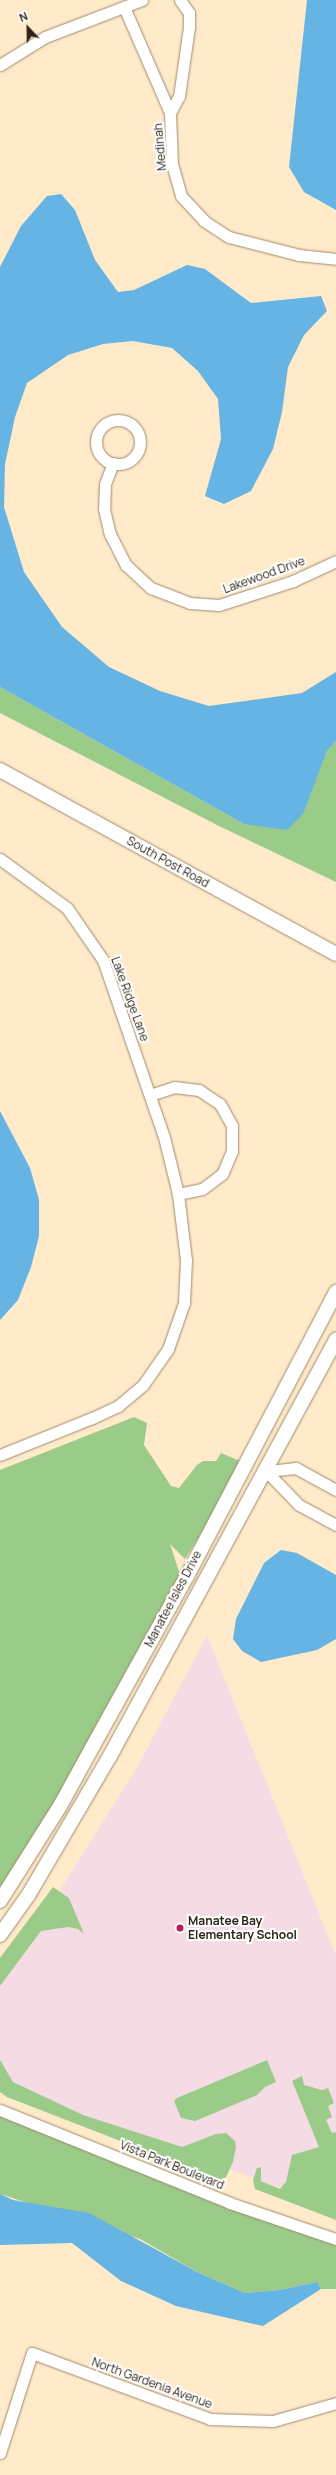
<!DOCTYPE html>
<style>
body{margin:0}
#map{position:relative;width:336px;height:2475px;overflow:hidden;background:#ffeaca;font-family:Manrope,sans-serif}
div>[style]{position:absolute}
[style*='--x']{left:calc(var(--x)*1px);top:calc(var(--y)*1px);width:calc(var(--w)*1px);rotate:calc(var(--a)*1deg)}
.education>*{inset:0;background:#f5dbe4}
.green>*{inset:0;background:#9bcb89}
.water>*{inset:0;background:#65b4e4}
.roads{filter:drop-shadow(0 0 1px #9e8b6d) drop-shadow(0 0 1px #9e8b6d)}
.minor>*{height:11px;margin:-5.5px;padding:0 5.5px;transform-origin:5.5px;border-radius:5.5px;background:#fff}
.minor>.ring{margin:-5.5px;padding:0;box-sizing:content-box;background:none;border:11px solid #fff;border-radius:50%}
.tertiary>*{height:14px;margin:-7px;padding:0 7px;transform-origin:7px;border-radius:7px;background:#fff}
.dots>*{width:11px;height:11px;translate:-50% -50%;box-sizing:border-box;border:2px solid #fff;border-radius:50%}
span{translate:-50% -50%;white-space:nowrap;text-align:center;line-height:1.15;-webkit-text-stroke:4px #fff;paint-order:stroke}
.street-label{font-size:12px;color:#2c2418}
.poi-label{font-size:12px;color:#2c2418;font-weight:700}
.left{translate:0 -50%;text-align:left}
.north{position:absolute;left:8px;top:8px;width:40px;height:40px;-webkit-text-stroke:3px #fff;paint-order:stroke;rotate:338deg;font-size:11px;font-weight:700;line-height:16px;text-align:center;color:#2c2418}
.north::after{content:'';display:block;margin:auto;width:14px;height:18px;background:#2c2418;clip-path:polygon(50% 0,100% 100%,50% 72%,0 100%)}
</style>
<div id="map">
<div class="education">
<i style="clip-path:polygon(207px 1635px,336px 1956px,336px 2208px,19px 2092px,0 2072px,0 1976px,54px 1900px,139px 1764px)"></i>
</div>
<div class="green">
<i style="clip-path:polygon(0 687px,244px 824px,316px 779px,327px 751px,336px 741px,336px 882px,217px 825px,0 713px)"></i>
<i style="clip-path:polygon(134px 1417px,147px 1423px,144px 1445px,171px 1486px,179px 1488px,197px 1465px,203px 1461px,216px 1461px,221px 1453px,245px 1463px,185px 1559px,170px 1544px,182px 1581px,0 1901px,0 1470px)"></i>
<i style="clip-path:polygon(53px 1887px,69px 1898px,84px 1934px,78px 1929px,68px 1927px,41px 1931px,0 1986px,0 1958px)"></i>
<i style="clip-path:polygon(0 2060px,13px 2082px,83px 2115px,182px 2147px,216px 2134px,226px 2133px,235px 2141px,236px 2147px,233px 2162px,226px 2177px,221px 2180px,7px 2097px,0 2092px)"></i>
<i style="clip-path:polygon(267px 2060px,276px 2082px,265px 2087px,257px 2095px,195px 2121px,181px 2118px,174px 2101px,177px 2098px)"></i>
<i style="clip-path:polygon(302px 2076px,304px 2085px,322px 2090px,328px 2088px,334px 2103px,328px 2106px,332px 2117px,326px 2120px,332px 2133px,336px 2132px,336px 2220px,255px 2189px,253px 2180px,257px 2168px,261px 2167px,261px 2181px,280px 2189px,286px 2182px,292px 2155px,319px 2147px,292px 2081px)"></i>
<i style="clip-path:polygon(0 2110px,336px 2244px,336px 2289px,321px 2289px,317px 2282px,280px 2290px,245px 2293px,199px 2273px,140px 2239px,0 2194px)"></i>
</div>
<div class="water">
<i style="clip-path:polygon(307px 0,336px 0,336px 210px,304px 192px,289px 167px)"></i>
<i style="clip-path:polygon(61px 194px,75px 210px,95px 260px,118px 292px,134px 290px,187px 265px,205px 269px,251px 303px,321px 296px,327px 311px,304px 335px,288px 367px,282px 412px,273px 449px,251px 491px,224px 504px,205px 496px,221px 439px,218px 399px,198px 371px,172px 348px,133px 341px,103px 344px,68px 355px,27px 383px,15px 417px,5px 464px,4px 507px,24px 572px,62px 627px,109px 667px,160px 691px,209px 706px,302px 693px,336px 672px,336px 741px,327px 751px,303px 814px,287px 830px,244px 824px,0 687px,0 267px,21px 226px,47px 196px)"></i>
<i style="clip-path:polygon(0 1111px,30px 1168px,39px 1200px,39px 1236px,31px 1267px,18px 1300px,0 1320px)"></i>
<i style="clip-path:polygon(281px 1550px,297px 1553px,336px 1575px,336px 1639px,317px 1650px,261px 1662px,242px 1651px,233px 1639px,236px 1619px,264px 1563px)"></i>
<i style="clip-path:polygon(0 2194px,13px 2200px,89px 2213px,199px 2273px,245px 2293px,280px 2290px,317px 2282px,321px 2289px,263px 2326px,176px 2306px,121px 2281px,72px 2243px,0 2245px)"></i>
</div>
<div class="roads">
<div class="minor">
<i style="--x:180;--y:0;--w:16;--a:55"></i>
<i style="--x:189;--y:13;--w:14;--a:90"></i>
<i style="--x:189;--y:27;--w:70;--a:98.2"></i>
<i style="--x:179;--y:96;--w:19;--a:118"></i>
<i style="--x:170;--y:113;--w:51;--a:87.8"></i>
<i style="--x:172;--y:164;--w:33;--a:74"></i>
<i style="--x:181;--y:196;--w:34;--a:47"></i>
<i style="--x:204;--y:221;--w:30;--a:33"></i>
<i style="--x:229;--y:237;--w:72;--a:14.4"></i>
<i style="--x:299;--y:255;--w:37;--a:6"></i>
<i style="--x:124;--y:7;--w:116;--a:66.5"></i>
<i style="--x:0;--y:65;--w:53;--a:-31.9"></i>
<i style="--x:45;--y:37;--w:104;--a:-20.9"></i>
<i class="ring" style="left:96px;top:420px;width:33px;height:33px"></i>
<i style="--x:113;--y:463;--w:22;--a:111"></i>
<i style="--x:105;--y:484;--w:25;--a:92"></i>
<i style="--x:104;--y:509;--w:26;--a:77"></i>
<i style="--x:110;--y:534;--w:35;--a:63"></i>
<i style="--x:126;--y:565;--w:34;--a:43"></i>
<i style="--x:151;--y:588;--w:42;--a:21"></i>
<i style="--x:190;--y:603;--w:29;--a:4"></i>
<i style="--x:219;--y:605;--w:78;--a:-18"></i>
<i style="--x:293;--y:581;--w:47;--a:-24.9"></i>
<i style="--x:0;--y:859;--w:83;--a:36.2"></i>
<i style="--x:67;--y:908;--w:63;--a:55.3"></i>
<i style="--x:103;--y:960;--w:187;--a:71"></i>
<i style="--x:164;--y:1137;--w:59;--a:76.2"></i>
<i style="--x:178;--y:1194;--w:66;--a:83.1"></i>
<i style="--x:186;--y:1260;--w:43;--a:92.7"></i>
<i style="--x:184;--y:1303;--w:49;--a:109.2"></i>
<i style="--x:168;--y:1349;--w:44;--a:124.8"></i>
<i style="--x:143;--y:1385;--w:33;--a:140"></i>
<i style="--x:118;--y:1406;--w:29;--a:155"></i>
<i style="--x:92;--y:1418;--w:99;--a:158.1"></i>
<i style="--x:150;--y:1095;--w:25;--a:-18"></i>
<i style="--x:174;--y:1087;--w:25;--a:7"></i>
<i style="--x:199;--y:1090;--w:25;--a:34"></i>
<i style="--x:220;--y:1104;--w:25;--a:61"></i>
<i style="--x:232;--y:1126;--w:25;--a:90"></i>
<i style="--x:232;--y:1151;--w:25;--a:113"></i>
<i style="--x:222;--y:1174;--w:25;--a:143"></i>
<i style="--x:202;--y:1189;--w:25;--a:168"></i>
<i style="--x:336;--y:1490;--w:46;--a:-151.2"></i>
<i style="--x:296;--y:1468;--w:30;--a:174"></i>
<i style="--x:266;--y:1471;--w:47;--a:45.9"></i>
<i style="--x:299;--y:1505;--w:42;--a:28.4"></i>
<i style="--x:0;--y:2110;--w:248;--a:22"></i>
<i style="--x:230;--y:2203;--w:112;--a:18.8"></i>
<i style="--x:0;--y:2453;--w:105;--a:-72.3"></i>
<i style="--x:32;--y:2353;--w:190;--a:20.3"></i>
<i style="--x:210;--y:2419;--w:63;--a:1.8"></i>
<i style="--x:273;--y:2421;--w:66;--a:-15.9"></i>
</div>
<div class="tertiary">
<i style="--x:0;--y:770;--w:383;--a:28.7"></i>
<i style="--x:0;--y:1901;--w:112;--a:-57.7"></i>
<i style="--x:60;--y:1806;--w:68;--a:-61.2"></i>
<i style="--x:93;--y:1746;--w:194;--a:-61.1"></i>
<i style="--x:187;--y:1576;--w:321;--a:-62.3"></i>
<i style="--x:0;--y:1935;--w:50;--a:-54.7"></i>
<i style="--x:29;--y:1894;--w:160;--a:-59.6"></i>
<i style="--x:110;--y:1756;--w:474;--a:-61.5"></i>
</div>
</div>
<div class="dots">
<i style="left:180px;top:1928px;background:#ad205c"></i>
</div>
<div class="street-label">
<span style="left:160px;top:147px;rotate:-95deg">Medinah</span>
<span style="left:264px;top:575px;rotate:-20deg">Lakewood Drive</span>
<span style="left:168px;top:862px;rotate:29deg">South Post Road</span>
<span style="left:130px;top:999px;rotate:70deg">Lake Ridge Lane</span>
<span style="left:173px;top:1599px;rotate:-62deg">Manatee Isles Drive</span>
<span style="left:172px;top:2165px;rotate:22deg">Vista Park Boulevard</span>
<span style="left:152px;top:2383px;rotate:20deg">North Gardenia Avenue</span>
</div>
<div class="poi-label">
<span class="left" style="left:188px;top:1928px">Manatee Bay<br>Elementary School</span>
</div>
<div class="north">N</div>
</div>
